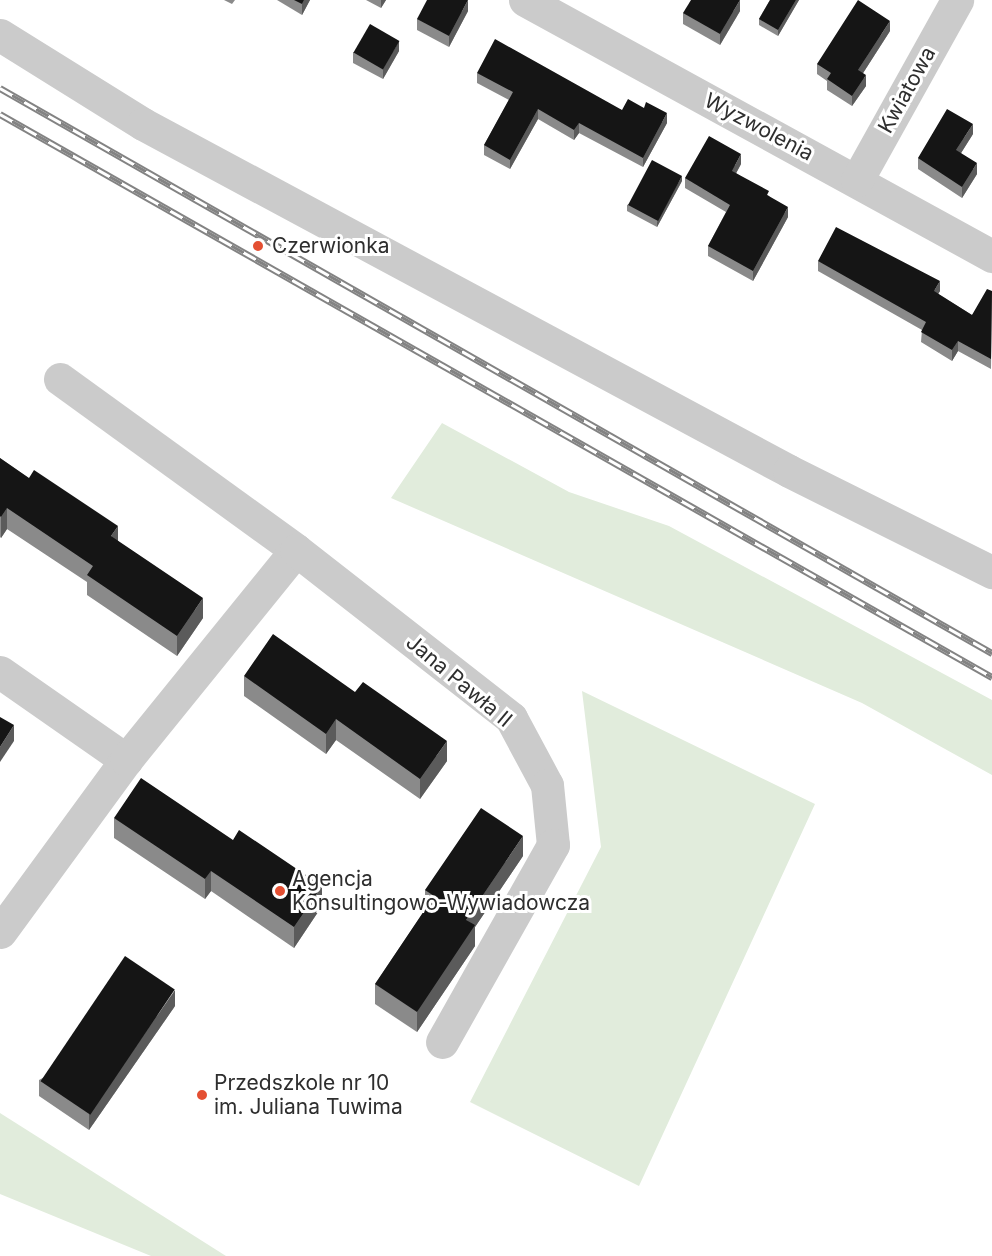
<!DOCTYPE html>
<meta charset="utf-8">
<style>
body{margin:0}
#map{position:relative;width:992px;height:1256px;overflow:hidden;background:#fff;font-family:Inter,sans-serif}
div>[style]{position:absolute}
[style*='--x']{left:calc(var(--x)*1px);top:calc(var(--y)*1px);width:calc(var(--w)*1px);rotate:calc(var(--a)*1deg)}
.green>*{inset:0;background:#e1ecdc}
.minor>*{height:33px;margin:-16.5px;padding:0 16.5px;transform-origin:16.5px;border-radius:16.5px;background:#cbcbcb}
.rail>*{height:7px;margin-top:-3.5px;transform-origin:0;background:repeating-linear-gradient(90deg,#fff 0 14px,#838383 0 28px);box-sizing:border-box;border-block:2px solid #838383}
.wall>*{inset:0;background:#8a8a8a}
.shaded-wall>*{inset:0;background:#5b5b5b}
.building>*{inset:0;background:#151515;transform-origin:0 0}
.dots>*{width:16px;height:16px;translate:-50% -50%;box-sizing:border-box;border:3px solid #fff;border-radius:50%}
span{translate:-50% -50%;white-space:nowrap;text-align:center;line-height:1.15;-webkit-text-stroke:6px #fff;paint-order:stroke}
.street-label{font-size:21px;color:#2e2e2e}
.poi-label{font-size:21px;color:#2e2e2e}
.left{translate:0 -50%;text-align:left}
</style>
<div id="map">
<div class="green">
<i style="clip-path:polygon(442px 423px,569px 492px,669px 526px,992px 700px,992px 775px,862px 703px,391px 498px)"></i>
<i style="clip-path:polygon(582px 691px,815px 804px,639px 1186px,470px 1102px,601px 847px)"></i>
<i style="clip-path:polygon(0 1113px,226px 1256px,151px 1256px,0 1194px)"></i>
</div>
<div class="minor">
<i style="--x:525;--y:0;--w:533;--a:28.73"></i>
<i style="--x:0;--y:35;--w:168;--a:31.9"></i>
<i style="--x:143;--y:124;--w:733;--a:28.24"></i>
<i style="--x:789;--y:471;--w:227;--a:26.5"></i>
<i style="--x:857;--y:180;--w:206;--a:-60.9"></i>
<i style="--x:60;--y:379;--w:291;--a:35.9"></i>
<i style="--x:0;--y:672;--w:154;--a:34.9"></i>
<i style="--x:126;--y:760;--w:213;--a:126.2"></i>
<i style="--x:126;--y:760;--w:270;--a:-51"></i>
<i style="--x:296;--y:550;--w:273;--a:38"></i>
<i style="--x:511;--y:718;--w:76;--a:61.8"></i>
<i style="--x:547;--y:785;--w:60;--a:84.3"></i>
<i style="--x:553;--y:845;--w:226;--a:119.4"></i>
</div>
<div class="rail">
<i style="--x:0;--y:88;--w:1142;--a:29.66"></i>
<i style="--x:0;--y:114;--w:1141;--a:29.58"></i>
</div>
<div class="wall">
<i style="clip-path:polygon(224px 0,235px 0,232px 4px)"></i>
<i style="clip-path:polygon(277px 0,310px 0,302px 15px)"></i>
<i style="clip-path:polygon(366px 0,386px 0,381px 8px)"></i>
<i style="clip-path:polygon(770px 0,799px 0,778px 36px,759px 25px,759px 19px)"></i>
<i style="clip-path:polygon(468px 11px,449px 47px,417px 30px,417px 19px)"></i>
<i style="clip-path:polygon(740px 11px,720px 45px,683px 24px,683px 13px)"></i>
<i style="clip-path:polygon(890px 31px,863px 73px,866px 86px,852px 106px,827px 90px,827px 81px,817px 74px,817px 64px)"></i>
<i style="clip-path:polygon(399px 51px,383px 79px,353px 63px,353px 52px)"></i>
<i style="clip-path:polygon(477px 73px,622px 110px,667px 123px,643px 167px,579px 133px,574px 140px,538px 119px,510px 169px,484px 155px,484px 145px,509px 100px,477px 83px)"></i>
<i style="clip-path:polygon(973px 134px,961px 153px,977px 174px,962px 198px,918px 169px,918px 158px)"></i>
<i style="clip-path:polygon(741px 164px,736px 173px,769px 196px,788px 217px,753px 281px,708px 256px,708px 246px,726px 212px,685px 188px,685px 178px)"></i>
<i style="clip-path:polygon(682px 181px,657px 227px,627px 211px,627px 205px)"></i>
<i style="clip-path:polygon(818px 261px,940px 291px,938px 294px,972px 315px,992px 291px,991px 369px,958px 351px,952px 361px,921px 342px,922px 330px,818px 271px)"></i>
<i style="clip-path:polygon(0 458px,118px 541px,203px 618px,177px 656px,87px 595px,87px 582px,7px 529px,1px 538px,0 537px)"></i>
<i style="clip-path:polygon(244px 676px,447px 761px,420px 799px,336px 740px,326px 754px,244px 696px)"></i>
<i style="clip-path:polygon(114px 818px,322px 906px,294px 948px,211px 891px,205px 899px,114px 838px)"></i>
<i style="clip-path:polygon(523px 856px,475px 927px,475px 946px,417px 1032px,375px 1004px,375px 984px,425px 910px,425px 890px)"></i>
<i style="clip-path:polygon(175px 1006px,89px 1130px,39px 1096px,39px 1080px)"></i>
</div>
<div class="shaded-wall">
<i style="clip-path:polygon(304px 0,310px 0,302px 15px,302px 4px)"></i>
<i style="clip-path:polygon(381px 0,386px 0,381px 8px)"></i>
<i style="clip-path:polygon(468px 0,468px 11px,449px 47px,449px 36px)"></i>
<i style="clip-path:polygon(740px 0,740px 11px,720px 45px,720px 34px)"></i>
<i style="clip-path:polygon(796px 0,799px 0,778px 36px,778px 30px)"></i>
<i style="clip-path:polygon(890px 21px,890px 31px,858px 81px,858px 70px)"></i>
<i style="clip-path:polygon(399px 41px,399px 51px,383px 79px,383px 69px)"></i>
<i style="clip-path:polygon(866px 75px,866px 86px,852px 106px,852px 96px)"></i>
<i style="clip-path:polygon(538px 109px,538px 119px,510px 169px,510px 160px)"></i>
<i style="clip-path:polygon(667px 113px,667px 123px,643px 167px,643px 158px)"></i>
<i style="clip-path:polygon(579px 123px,579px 133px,574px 140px,574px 130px)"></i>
<i style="clip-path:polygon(973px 124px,973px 134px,956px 161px,956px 150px)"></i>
<i style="clip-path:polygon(741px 154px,741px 164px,732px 181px,732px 171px)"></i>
<i style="clip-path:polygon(977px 163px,977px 174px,962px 198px,962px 187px)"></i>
<i style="clip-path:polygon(682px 176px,682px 181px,657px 227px,657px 222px)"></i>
<i style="clip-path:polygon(788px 207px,788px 217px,753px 281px,753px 271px)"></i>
<i style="clip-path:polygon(940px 281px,940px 291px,934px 301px,934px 291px)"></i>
<i style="clip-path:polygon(958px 341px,958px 351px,952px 361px,952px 350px)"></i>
<i style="clip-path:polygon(7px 508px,7px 529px,1px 538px,1px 517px)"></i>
<i style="clip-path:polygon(118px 526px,118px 546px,111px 536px)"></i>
<i style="clip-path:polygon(203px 598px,203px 618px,177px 656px,177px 636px)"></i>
<i style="clip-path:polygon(336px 719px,336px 740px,326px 754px,326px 734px)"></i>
<i style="clip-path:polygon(14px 725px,14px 741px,0 762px,0 747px)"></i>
<i style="clip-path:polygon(447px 741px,447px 761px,420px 799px,420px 779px)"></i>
<i style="clip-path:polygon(523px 836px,523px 856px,475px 927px,475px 946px,417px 1032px,417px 1012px,466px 920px)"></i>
<i style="clip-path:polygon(211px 871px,211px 891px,205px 899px,205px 879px)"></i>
<i style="clip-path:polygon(322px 886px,322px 906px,294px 948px,294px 927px)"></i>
<i style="clip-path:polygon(175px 990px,175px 1006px,89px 1130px,89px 1114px)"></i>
</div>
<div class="building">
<i style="clip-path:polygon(294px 0,304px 0,302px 4px)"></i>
<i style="clip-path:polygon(427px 0,468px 0,449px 36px,417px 19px)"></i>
<i style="clip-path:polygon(691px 0,740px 0,720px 34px,683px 13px)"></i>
<i style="clip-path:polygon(770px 0,796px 0,778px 30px,759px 19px)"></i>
<i style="clip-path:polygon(858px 0,890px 21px,858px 70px,866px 75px,852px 96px,827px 79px,831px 73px,817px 64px)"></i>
<i style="left:370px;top:24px;width:34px;height:33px;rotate:30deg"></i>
<i style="clip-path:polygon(495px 39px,622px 110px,628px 99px,644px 108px,646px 102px,667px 113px,643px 158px,579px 123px,574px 130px,538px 109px,510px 160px,484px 145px,513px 92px,477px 73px)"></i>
<i style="clip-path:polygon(947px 109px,973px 124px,956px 150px,977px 163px,962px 187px,918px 158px)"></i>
<i style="clip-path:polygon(709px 136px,741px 154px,732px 171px,769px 191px,767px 195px,788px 207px,753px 271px,708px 246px,730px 205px,685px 178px)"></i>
<i style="left:652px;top:160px;width:34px;height:51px;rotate:28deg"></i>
<i style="clip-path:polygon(836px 227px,940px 281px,934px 291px,972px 315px,987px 289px,992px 291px,991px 359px,958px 341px,952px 350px,921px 332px,926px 322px,818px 261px)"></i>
<i style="clip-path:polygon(0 458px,29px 478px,34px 470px,118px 526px,111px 536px,203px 598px,177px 636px,87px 575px,93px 566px,7px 508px,1px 517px,0 516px)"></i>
<i style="clip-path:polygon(273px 634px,355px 692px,363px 682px,447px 741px,420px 779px,336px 719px,326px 734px,244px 676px)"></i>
<i style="clip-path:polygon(0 717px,14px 725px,0 747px)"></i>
<i style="clip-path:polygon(141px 778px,233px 840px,239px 830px,322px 886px,294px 927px,211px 871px,205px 879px,114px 818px)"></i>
<i style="clip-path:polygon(481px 808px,523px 836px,466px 920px,475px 925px,417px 1012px,375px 984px,434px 896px,425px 890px)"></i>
<i style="left:125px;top:956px;width:60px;height:151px;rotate:34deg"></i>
</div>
<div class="dots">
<i style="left:258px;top:246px;background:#e44f32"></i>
<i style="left:280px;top:891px;background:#e44f32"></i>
<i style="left:202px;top:1095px;background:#e44f32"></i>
</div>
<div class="street-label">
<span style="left:907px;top:90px;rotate:-61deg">Kwiatowa</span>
<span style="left:759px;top:127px;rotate:28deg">Wyzwolenia</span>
<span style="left:459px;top:681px;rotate:40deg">Jana Pawła II</span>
</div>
<div class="poi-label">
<span class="left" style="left:272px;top:246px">Czerwionka</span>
<span class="left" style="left:292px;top:891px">Agencja<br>Konsultingowo-Wywiadowcza</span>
<span class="left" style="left:214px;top:1095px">Przedszkole nr 10<br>im. Juliana Tuwima</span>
</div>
</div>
